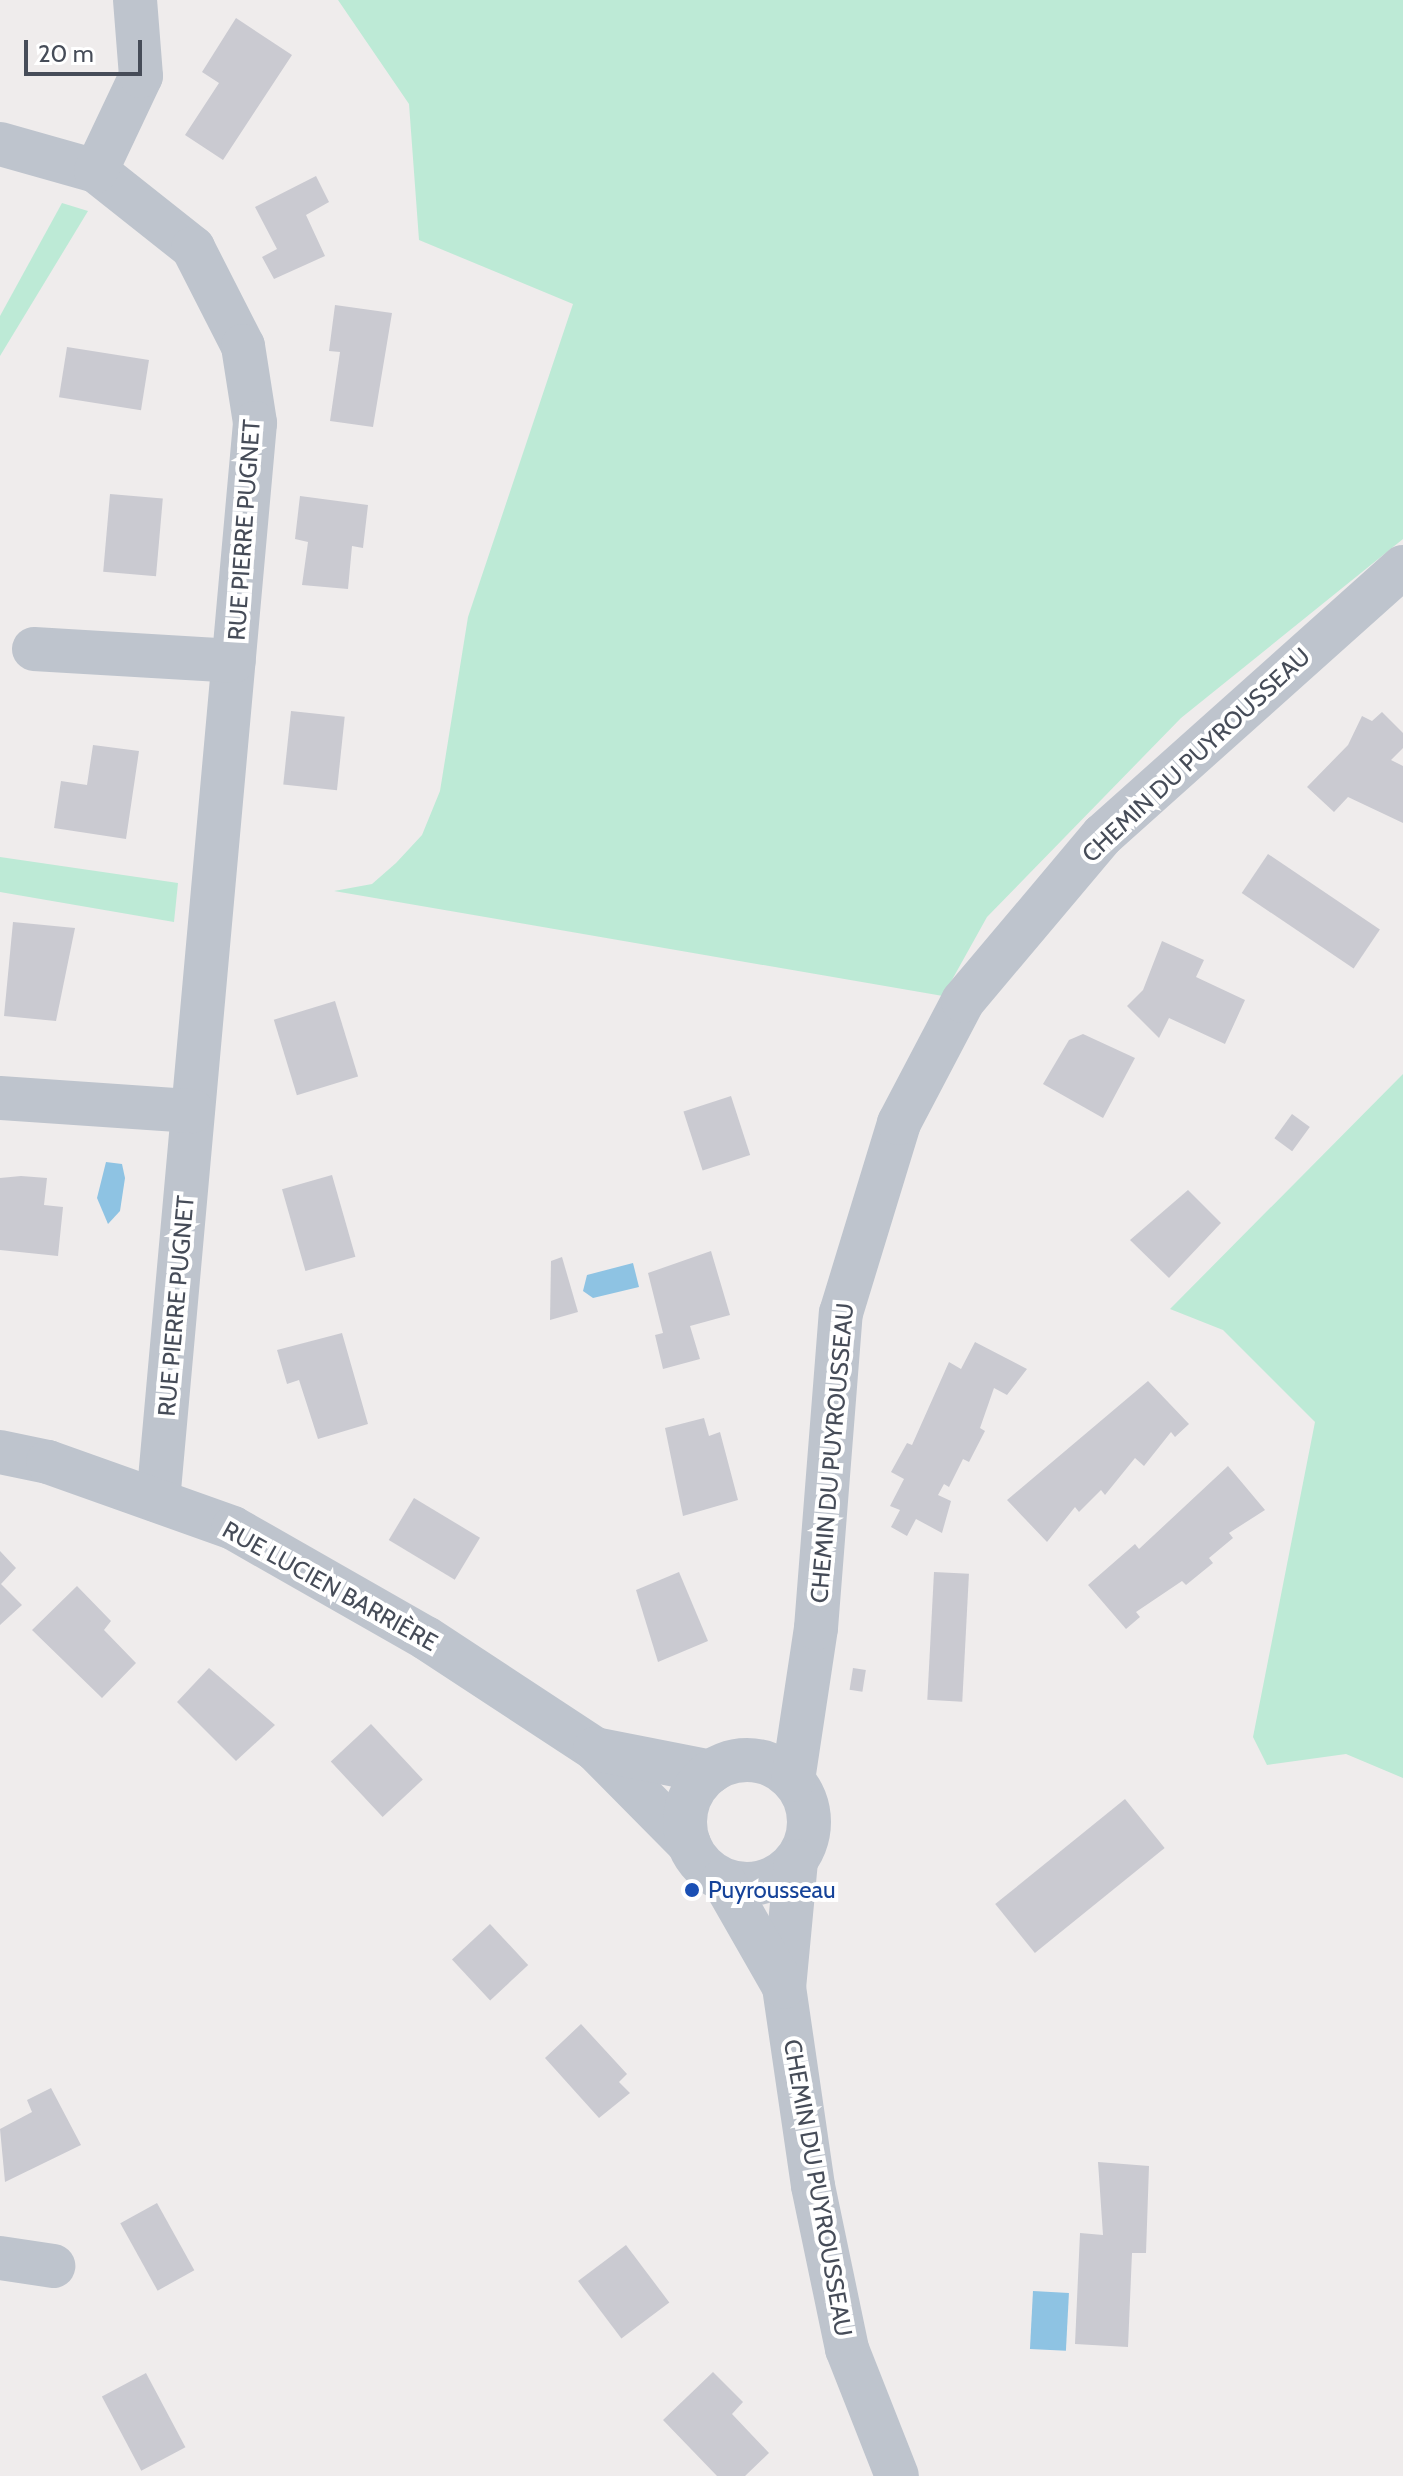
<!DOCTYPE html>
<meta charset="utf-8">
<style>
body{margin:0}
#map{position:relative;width:1403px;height:2476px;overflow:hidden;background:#efecec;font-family:Cabin,sans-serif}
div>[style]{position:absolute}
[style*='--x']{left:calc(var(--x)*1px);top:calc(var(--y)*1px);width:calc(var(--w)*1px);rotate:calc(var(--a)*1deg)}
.green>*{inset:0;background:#bdead6}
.water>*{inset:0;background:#8ec3e3;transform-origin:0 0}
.building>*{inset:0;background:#cacad1;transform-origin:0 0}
.minor>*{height:44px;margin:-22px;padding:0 22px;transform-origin:22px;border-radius:22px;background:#bec4cd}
.minor>.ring{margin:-22px;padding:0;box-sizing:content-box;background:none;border:44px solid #bec4cd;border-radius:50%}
.dots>*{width:22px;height:22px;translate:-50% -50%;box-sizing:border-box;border:4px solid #fff;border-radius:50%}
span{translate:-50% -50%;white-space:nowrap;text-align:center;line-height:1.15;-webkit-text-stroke:8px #fff;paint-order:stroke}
.street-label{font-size:24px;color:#464c58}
.transit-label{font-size:24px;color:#164399}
.left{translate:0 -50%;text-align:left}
.scale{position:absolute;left:24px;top:40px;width:118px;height:36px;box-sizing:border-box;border:4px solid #464c58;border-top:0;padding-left:10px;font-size:24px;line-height:28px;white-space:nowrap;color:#464c58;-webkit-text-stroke:6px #fff;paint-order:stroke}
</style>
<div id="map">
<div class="green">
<i style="clip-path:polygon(338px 0,1403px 0,1403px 539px,1181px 718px,987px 917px,943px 996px,334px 891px,372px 884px,396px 863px,422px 835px,440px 791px,468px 617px,573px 304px,419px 240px,409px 104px)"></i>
<i style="clip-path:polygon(62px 203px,88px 211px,0 356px,0 316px)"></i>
<i style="clip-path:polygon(0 857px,178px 883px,174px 922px,0 892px)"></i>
<i style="clip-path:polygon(1403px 1074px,1403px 1778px,1346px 1754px,1267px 1765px,1253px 1737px,1315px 1422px,1223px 1330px,1170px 1309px)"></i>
</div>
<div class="water">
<i style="clip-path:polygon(106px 1162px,122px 1164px,125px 1178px,120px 1211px,108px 1224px,97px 1198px)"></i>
<i style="clip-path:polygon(633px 1263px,639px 1287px,593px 1298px,583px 1291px,587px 1275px)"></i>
<i style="left:1033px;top:2291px;width:36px;height:58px;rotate:3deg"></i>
</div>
<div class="building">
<i style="clip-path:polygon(236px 18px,292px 55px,223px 160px,185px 135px,219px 83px,202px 72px)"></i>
<i style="clip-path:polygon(316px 176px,329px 202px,306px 215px,325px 256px,274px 279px,262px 257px,277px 249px,255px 207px)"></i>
<i style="clip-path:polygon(335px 305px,392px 313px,373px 427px,330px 421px,340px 352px,329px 351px)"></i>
<i style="left:67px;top:347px;width:83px;height:51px;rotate:9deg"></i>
<i style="left:110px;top:494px;width:53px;height:78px;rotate:5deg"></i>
<i style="clip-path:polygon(300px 496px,368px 505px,363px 548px,352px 546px,348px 589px,302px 585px,308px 542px,295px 539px)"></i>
<i style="left:291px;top:711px;width:54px;height:74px;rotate:6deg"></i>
<i style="clip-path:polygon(1382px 712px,1403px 733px,1403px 748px,1391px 760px,1403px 766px,1403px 823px,1348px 797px,1334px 812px,1307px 787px,1348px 745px,1362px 716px,1372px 721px)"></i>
<i style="clip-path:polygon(93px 745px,139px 751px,126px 839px,54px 828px,61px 781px,87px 785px)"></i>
<i style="left:1268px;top:854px;width:135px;height:47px;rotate:34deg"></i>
<i style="clip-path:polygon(13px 922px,75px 928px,56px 1021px,4px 1016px)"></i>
<i style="clip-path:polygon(1162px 941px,1204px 960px,1196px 977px,1245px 1000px,1225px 1044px,1169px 1018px,1159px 1038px,1127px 1006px,1143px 990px)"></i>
<i style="left:335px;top:1001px;width:79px;height:64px;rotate:73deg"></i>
<i style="clip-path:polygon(1083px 1034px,1135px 1058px,1103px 1118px,1043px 1084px,1069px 1040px)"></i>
<i style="left:731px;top:1096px;width:62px;height:50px;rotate:72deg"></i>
<i style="left:1292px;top:1114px;width:22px;height:30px;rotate:36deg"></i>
<i style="left:332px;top:1175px;width:85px;height:52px;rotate:74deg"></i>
<i style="clip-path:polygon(21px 1176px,47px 1178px,44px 1205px,63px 1207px,58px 1256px,0 1250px,0 1178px)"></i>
<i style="clip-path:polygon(1188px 1190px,1221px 1223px,1169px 1278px,1130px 1240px)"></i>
<i style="clip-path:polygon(711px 1251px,730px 1315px,690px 1326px,700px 1359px,663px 1369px,655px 1335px,663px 1333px,648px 1273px)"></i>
<i style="clip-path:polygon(562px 1257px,578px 1312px,550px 1320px,551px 1261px)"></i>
<i style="clip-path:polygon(342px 1333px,368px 1424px,318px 1439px,299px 1380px,287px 1384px,277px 1350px)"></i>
<i style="clip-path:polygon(975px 1342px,1027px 1369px,1007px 1395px,994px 1388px,980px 1428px,985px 1431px,969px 1462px,963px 1459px,949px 1487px,944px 1484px,938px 1495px,951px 1501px,942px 1533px,916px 1519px,907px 1536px,891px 1527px,900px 1510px,890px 1506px,904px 1479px,891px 1472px,907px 1443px,912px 1445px,949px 1362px,961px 1369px)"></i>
<i style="clip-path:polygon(1148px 1381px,1189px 1424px,1175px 1437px,1171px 1432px,1144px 1466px,1135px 1458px,1105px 1495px,1101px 1490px,1079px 1512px,1075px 1507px,1047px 1542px,1007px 1500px)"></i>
<i style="clip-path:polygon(704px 1418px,709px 1436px,720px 1432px,738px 1500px,683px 1516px,665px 1428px)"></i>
<i style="clip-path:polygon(1228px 1466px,1265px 1510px,1229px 1533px,1233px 1538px,1209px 1558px,1213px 1563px,1186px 1585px,1182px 1581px,1136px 1612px,1140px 1617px,1126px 1629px,1088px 1585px,1135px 1544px,1139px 1549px)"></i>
<i style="left:414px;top:1498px;width:77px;height:49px;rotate:31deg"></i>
<i style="clip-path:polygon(0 1551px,16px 1568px,1px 1584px,22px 1605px,0 1625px)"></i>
<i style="clip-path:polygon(679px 1572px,708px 1641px,658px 1662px,636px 1590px)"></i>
<i style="left:934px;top:1572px;width:35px;height:128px;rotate:3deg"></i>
<i style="clip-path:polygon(77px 1586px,111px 1621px,104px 1630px,136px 1663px,102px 1698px,32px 1630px)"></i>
<i style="clip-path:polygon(209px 1668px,275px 1725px,236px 1761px,177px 1702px)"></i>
<i style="left:853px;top:1668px;width:13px;height:22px;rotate:9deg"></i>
<i style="left:371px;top:1724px;width:76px;height:55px;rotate:47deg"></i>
<i style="left:1125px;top:1799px;width:63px;height:167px;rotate:51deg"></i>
<i style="left:490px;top:1924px;width:56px;height:52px;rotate:47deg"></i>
<i style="clip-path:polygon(581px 2024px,627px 2074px,619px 2082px,630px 2093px,599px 2118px,545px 2058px)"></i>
<i style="clip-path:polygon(51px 2088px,81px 2145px,5px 2182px,0 2129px,32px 2112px,27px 2100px)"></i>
<i style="clip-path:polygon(1098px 2162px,1149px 2166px,1146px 2253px,1132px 2253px,1128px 2347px,1075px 2344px,1080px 2233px,1103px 2235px)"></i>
<i style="left:157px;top:2203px;width:77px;height:42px;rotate:61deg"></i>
<i style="left:626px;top:2245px;width:72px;height:60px;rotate:53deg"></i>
<i style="clip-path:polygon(713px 2372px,743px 2402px,732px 2414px,769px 2453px,745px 2476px,717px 2476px,663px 2420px)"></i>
<i style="left:146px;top:2373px;width:84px;height:50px;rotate:62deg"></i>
</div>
<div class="minor">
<i style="--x:0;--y:144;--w:100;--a:15.7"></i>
<i style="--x:96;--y:171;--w:124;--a:38.4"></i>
<i style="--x:193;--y:248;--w:110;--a:63"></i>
<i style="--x:243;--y:346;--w:78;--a:81.1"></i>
<i style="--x:255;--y:423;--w:1082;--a:95.14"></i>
<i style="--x:96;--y:171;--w:105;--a:-64.7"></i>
<i style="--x:141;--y:76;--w:76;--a:-94.5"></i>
<i style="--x:34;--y:649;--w:200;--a:3.4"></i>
<i style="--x:0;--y:1098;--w:193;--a:3.9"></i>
<i style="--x:0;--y:1452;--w:49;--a:11.8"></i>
<i style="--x:48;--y:1462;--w:196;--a:19.6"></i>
<i style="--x:233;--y:1528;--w:222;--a:29.7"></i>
<i style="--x:426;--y:1638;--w:202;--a:33.3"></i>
<i style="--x:595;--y:1749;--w:134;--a:45.3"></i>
<i style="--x:595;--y:1749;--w:118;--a:11.2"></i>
<i class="ring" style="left:685px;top:1760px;width:80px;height:80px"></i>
<i style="--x:793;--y:1780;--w:154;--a:-81.4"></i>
<i style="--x:816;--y:1628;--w:316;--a:-85.5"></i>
<i style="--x:841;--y:1313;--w:199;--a:-73"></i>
<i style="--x:899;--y:1123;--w:138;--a:-62.3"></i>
<i style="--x:963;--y:1001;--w:217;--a:-49.9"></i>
<i style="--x:1103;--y:835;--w:402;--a:-41.8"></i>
<i style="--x:796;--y:1861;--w:127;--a:95.4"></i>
<i style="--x:784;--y:1987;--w:201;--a:81.7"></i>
<i style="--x:813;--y:2186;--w:167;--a:78.2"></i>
<i style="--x:847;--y:2349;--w:136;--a:68.5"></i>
<i style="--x:723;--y:1880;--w:123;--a:60.3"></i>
<i style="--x:0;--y:2258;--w:54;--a:8.6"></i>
</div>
<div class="dots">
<i style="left:692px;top:1890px;background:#1a4fb4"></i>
</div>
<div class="street-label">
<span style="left:244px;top:530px;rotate:-86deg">RUE PIERRE PUGNET</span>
<span style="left:1196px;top:755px;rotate:-43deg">CHEMIN DU PUYROUSSEAU</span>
<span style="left:176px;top:1306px;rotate:-85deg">RUE PIERRE PUGNET</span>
<span style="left:832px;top:1453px;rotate:-85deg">CHEMIN DU PUYROUSSEAU</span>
<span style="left:330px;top:1586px;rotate:29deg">RUE LUCIEN BARRIÈRE</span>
<span style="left:818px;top:2188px;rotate:80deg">CHEMIN DU PUYROUSSEAU</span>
</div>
<div class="transit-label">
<span class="left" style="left:708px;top:1890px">Puyrousseau</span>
</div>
<div class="scale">20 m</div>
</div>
